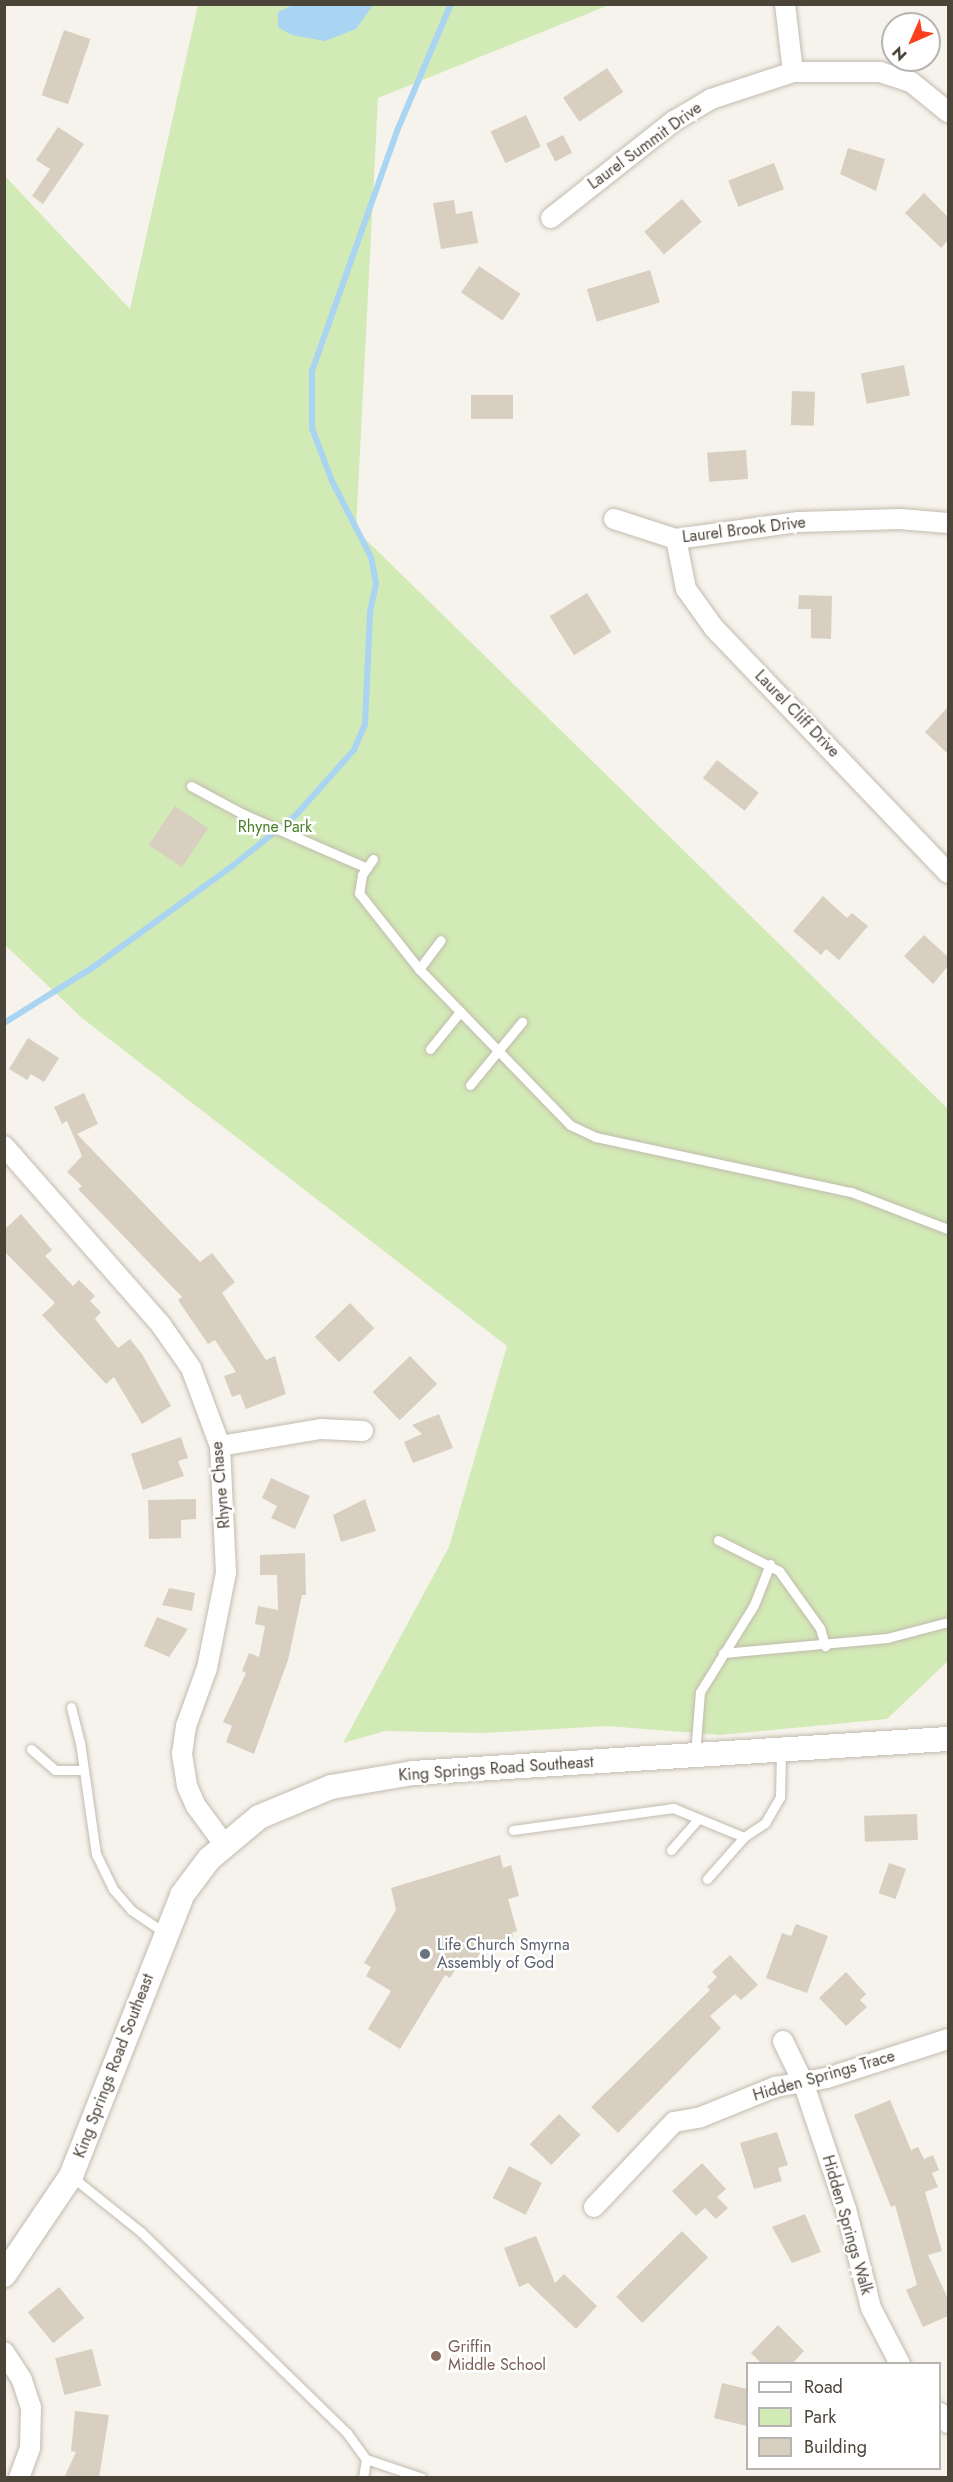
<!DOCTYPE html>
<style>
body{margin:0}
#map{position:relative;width:953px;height:2482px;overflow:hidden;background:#f6f3ec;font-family:Jost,sans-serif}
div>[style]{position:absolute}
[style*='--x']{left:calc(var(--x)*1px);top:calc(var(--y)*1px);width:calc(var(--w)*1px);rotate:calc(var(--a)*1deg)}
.green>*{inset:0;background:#d2eab5}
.water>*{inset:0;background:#a9d4f2}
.stream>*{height:6px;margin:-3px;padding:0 3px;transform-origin:3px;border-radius:3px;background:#a9d4f2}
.building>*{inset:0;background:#d8cfc1;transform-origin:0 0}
.roads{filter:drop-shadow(0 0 2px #c2bbae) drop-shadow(0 0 2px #c2bbae)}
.service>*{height:9px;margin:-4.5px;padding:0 4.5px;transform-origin:4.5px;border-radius:4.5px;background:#fff}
.minor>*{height:20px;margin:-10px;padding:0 10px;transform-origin:10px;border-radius:10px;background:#fff}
.tertiary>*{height:24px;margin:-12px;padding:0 12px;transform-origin:12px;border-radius:12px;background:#fff}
.dots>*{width:16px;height:16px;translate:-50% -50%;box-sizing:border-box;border:3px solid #fff;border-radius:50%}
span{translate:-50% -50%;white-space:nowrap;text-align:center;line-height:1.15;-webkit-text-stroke:5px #fff;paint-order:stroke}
.street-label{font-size:16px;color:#4b4439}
.park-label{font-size:16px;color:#4a7f2a}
.worship-label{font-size:16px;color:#5b616d}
.left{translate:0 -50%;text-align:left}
.education-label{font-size:16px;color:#785e54}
.frame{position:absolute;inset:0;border:6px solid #4b4439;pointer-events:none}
.legend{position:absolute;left:746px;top:2362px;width:195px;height:108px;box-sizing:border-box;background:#fff;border:2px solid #b7b4b0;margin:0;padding:8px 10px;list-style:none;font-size:18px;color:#4b4439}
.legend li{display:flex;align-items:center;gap:12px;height:30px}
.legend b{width:30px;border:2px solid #b7b4b0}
.north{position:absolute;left:881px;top:12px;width:60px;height:60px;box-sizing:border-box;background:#fff;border:2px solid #b7b4b0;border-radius:50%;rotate:225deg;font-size:16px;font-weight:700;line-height:24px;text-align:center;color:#4b4439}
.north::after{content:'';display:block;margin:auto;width:21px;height:27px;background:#fc3f1d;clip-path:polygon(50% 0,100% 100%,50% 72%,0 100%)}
</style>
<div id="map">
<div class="green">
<i style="clip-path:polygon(198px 5px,609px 5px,378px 98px,356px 530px,948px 1109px,948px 1661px,887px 1719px,720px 1735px,607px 1726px,484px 1733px,385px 1731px,343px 1743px,449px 1547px,507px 1346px,82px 1018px,5px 945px,4px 175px,130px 309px)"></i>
</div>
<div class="water">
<i style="clip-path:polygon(293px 5px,293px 4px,373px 5px,356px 29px,325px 41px,292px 35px,278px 27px,278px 12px)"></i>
</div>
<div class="stream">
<i style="--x:4;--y:1023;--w:104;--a:-32"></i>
<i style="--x:92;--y:968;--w:172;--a:-36"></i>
<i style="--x:231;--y:867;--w:83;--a:-38.7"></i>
<i style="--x:296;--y:815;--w:87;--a:-48.3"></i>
<i style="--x:354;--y:750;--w:28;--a:-67"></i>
<i style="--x:365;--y:724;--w:112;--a:-87.4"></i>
<i style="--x:370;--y:612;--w:29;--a:-78"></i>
<i style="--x:376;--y:584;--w:27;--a:-100"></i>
<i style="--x:371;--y:557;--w:85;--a:-117.2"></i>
<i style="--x:332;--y:481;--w:57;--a:-110.7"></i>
<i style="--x:312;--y:428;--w:57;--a:-90"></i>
<i style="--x:312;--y:371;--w:255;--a:-70.5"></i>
<i style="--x:397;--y:131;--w:138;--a:-67"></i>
</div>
<div class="building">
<i style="left:64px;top:30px;width:28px;height:69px;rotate:19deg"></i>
<i style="left:607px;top:68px;width:29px;height:53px;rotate:56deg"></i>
<i style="left:526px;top:115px;width:35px;height:39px;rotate:65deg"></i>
<i style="clip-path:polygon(58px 127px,84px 144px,43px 204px,32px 196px,50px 169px,36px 160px)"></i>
<i style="left:563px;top:135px;width:20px;height:19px;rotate:63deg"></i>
<i style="clip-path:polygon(848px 148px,885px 159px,876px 191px,840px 174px)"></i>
<i style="left:774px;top:163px;width:28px;height:49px;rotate:69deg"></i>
<i style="clip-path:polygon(924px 193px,948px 217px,948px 240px,941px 248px,905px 213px)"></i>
<i style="left:682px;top:199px;width:30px;height:50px;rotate:49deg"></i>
<i style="clip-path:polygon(454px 200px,456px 214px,472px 211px,478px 243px,441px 249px,433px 203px)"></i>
<i style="left:479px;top:266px;width:50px;height:32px;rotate:34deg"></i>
<i style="left:650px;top:270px;width:34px;height:66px;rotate:73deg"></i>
<i style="left:904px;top:365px;width:31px;height:44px;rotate:79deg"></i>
<i style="left:792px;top:391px;width:23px;height:34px;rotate:2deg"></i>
<i style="left:513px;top:395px;width:24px;height:42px;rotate:90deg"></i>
<i style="left:746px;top:450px;width:29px;height:39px;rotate:86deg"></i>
<i style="left:587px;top:593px;width:46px;height:44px;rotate:58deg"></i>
<i style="clip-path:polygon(799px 595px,832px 596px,831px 639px,811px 638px,811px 609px,798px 609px)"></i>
<i style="clip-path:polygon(948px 707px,948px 754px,925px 732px)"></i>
<i style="left:717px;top:760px;width:53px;height:23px;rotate:38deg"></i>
<i style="left:175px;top:806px;width:40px;height:47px;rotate:34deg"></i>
<i style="clip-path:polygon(823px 896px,847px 918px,852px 913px,868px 926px,839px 960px,826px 949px,821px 955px,793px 931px)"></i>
<i style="clip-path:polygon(924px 935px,948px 957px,948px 966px,933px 984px,904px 956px)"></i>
<i style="clip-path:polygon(28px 1038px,59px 1058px,44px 1082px,31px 1074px,27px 1080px,9px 1069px)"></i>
<i style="clip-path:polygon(84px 1093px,98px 1124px,77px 1134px,200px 1262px,212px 1253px,235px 1282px,222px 1293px,266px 1360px,275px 1356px,286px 1394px,246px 1409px,240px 1394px,232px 1397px,224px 1376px,236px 1372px,215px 1340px,208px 1344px,178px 1300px,182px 1297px,78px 1189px,82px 1186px,67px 1172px,82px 1156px,67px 1121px,62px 1124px,54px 1107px)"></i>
<i style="clip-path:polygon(21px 1214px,52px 1250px,45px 1256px,73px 1286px,79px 1280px,95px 1296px,90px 1301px,101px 1312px,95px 1319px,118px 1348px,130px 1339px,142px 1354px,171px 1406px,142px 1424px,114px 1377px,106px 1384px,42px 1315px,55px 1303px,4px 1251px,4px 1230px)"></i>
<i style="left:350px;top:1303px;width:35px;height:49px;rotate:46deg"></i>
<i style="left:410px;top:1356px;width:39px;height:52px;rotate:46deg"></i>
<i style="clip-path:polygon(439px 1414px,453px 1448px,413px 1463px,404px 1442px,422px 1434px,412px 1425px)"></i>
<i style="clip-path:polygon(181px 1437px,188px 1458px,178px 1461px,184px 1476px,143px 1490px,131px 1454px)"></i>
<i style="clip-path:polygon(271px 1478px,310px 1496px,295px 1529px,271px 1518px,277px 1506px,262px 1498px)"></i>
<i style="clip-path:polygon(196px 1499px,196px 1519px,181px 1520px,181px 1538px,149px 1539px,148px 1500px)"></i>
<i style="clip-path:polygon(365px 1499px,376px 1531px,341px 1542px,333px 1515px)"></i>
<i style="clip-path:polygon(305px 1553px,306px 1595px,302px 1595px,288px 1660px,254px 1754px,226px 1742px,232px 1726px,223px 1722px,246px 1673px,242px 1671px,249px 1653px,259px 1657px,265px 1626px,255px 1624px,258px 1606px,278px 1610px,277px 1575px,260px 1575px,260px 1555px)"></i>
<i style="clip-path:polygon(169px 1588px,195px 1593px,192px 1611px,162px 1605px)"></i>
<i style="clip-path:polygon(157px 1617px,188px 1629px,169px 1657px,144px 1646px)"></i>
<i style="left:917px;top:1814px;width:26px;height:53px;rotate:88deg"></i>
<i style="clip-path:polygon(500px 1855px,503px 1868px,511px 1865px,519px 1896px,508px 1899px,517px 1931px,512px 1933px,513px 1937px,485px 1945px,471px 1968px,460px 1962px,450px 1978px,445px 1975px,400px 2049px,368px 2029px,391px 1991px,366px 1976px,371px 1967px,364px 1963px,396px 1910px,391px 1888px)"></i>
<i style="left:889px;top:1863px;width:18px;height:32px;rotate:19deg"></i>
<i style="clip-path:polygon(796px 1924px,828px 1936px,807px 1993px,766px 1978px,782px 1933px,791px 1936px)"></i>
<i style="clip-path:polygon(730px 1955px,758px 1985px,741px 2000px,735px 1994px,710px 2016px,721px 2028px,618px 2133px,591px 2107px,710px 1990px,707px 1987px,717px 1977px,712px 1972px)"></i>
<i style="clip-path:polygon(846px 1972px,866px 1994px,860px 2000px,867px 2007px,846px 2026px,819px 1998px)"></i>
<i style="clip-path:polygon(890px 2100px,911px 2150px,918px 2147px,924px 2159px,933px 2155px,939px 2170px,932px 2173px,938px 2187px,925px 2192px,942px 2251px,928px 2255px,948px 2299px,948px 2316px,923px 2327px,906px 2290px,917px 2285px,895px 2205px,891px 2207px,854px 2115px)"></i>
<i style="left:559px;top:2114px;width:30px;height:42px;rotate:44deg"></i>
<i style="clip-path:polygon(777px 2132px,788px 2165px,778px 2168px,782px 2181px,754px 2189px,740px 2143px)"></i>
<i style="clip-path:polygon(702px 2163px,726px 2189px,717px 2197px,728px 2208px,716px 2219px,705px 2208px,696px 2216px,672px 2191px)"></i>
<i style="left:509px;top:2166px;width:37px;height:36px;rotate:27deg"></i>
<i style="clip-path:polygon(805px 2214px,821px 2252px,792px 2263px,772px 2227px)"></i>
<i style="left:682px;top:2231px;width:37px;height:93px;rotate:45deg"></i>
<i style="clip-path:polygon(536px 2236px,555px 2283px,564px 2274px,597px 2306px,576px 2329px,528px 2283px,519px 2287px,504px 2248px)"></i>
<i style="left:59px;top:2287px;width:40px;height:40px;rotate:51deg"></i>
<i style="clip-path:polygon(778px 2325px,804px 2351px,792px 2364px,762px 2364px,751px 2353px)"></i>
<i style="left:92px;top:2349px;width:38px;height:38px;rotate:76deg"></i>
<i style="clip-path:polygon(722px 2383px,747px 2389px,747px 2426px,714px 2418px)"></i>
<i style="clip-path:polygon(75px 2411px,109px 2415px,99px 2478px,64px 2478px,76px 2452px,71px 2451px)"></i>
</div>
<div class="roads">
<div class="service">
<i style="--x:191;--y:786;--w:59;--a:28.3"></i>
<i style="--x:243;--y:814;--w:135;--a:23.5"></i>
<i style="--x:373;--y:859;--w:19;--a:125"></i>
<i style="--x:362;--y:875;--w:18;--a:99"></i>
<i style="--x:359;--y:893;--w:97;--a:51.7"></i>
<i style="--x:419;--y:969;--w:217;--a:45.9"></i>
<i style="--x:570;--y:1125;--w:29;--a:25"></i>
<i style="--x:596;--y:1137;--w:261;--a:12.2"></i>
<i style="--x:851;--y:1192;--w:104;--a:20.9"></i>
<i style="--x:419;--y:969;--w:36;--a:-53"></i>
<i style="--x:430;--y:1049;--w:48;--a:-51"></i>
<i style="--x:470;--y:1085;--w:82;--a:-50.5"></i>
<i style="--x:718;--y:1540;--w:68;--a:26.9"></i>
<i style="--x:779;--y:1571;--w:70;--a:54.3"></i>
<i style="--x:820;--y:1628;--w:19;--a:74"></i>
<i style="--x:723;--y:1653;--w:165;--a:-5.2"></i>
<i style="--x:887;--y:1638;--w:63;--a:-14.7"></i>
<i style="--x:71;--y:1707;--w:36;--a:76"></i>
<i style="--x:80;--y:1742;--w:113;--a:81.9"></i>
<i style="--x:96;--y:1854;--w:39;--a:64"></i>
<i style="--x:113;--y:1889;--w:28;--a:49"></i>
<i style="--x:131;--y:1910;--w:40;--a:34"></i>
<i style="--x:31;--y:1749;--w:32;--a:41"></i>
<i style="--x:55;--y:1770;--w:28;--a:0"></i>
<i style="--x:695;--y:1755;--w:63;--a:-85.5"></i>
<i style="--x:700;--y:1692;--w:102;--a:-58.2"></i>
<i style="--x:754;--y:1605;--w:44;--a:-68.7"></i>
<i style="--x:513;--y:1830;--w:162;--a:-7.8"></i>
<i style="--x:673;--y:1808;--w:77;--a:22.2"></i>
<i style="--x:671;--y:1850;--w:41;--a:-48.9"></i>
<i style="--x:707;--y:1879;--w:56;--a:-48.6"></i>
<i style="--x:744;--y:1837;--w:25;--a:-34"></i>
<i style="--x:765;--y:1823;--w:30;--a:-60"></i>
<i style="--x:780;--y:1797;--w:44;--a:-88.7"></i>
<i style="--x:71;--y:2176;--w:90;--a:38.7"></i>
<i style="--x:141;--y:2232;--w:288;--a:44.3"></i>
<i style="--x:347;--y:2433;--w:32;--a:54"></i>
<i style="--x:366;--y:2459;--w:19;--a:99"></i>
<i style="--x:366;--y:2459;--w:59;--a:18.7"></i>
</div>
<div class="minor">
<i style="--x:785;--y:4;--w:68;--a:83.3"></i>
<i style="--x:551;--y:218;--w:157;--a:-38.3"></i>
<i style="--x:674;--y:121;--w:43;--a:-30.7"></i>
<i style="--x:711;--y:99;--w:86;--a:-18.2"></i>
<i style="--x:793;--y:72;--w:87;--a:0"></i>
<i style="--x:880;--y:72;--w:33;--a:18"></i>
<i style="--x:911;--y:82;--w:48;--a:39"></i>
<i style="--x:614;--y:519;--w:65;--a:17.9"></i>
<i style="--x:676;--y:539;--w:124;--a:-7.9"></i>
<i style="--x:799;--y:522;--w:101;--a:-1.7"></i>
<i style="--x:900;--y:519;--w:48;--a:4.8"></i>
<i style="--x:676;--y:539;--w:51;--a:78.7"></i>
<i style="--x:686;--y:589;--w:48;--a:54.3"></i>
<i style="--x:714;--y:628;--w:339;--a:46.3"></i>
<i style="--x:4;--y:1146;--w:238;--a:48.7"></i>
<i style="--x:161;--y:1325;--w:52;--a:55.1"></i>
<i style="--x:191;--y:1368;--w:83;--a:69.6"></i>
<i style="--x:220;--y:1446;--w:127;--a:87.3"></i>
<i style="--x:226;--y:1573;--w:97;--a:101.3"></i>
<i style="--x:207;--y:1668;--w:62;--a:109.9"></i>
<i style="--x:186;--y:1726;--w:28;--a:98"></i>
<i style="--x:182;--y:1754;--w:32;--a:81"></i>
<i style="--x:187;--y:1786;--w:22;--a:66"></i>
<i style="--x:196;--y:1806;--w:47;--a:53.6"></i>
<i style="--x:220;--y:1446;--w:102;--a:-9.6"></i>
<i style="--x:321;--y:1429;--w:42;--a:2.7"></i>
<i style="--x:783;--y:2041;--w:46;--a:64"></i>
<i style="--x:803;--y:2082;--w:134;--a:71.3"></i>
<i style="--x:846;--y:2209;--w:102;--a:75.8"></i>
<i style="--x:871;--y:2308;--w:63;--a:62.6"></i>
<i style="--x:594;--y:2207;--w:117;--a:-46.7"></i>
<i style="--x:674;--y:2122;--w:27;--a:-10"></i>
<i style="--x:701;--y:2117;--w:80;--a:-22.1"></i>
<i style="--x:775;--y:2087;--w:53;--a:-9.8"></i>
<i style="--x:827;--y:2078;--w:127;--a:-17.9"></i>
<i style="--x:4;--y:2352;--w:33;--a:57"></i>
<i style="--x:22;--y:2380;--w:28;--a:72"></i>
<i style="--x:31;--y:2407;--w:41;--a:91.4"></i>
<i style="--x:30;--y:2448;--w:32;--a:110"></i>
<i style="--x:940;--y:2413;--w:13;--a:51"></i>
</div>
<div class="tertiary">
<i style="--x:4;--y:2275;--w:120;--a:-55.9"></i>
<i style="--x:71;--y:2176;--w:302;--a:-68.4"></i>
<i style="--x:182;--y:1895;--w:45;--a:-53.1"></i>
<i style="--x:209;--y:1859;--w:65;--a:-40"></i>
<i style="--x:259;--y:1817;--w:78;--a:-22.6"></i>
<i style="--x:331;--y:1787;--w:83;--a:-9.7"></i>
<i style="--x:413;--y:1773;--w:536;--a:-3.64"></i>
</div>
</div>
<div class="dots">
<i style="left:425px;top:1954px;background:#6b7280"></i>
<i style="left:436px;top:2356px;background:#8d6e63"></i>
</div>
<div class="street-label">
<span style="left:645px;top:146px;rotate:-36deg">Laurel Summit Drive</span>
<span style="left:744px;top:530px;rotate:-7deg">Laurel Brook Drive</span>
<span style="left:797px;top:714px;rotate:46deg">Laurel Cliff Drive</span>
<span style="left:221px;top:1485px;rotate:-95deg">Rhyne Chase</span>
<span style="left:496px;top:1769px;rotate:-4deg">King Springs Road Southeast</span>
<span style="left:114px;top:2066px;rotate:-69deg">King Springs Road Southeast</span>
<span style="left:824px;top:2076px;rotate:-16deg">Hidden Springs Trace</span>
<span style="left:847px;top:2225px;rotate:74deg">Hidden Springs Walk</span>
</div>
<div class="park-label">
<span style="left:275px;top:827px">Rhyne Park</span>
</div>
<div class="worship-label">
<span class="left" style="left:437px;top:1954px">Life Church Smyrna<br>Assembly of God</span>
</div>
<div class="education-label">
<span class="left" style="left:448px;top:2356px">Griffin<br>Middle School</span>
</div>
<div class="frame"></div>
<ul class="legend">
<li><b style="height:8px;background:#fff"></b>Road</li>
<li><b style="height:16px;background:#d2eab5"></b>Park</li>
<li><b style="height:16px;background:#d8cfc1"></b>Building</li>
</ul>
<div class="north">N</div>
</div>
